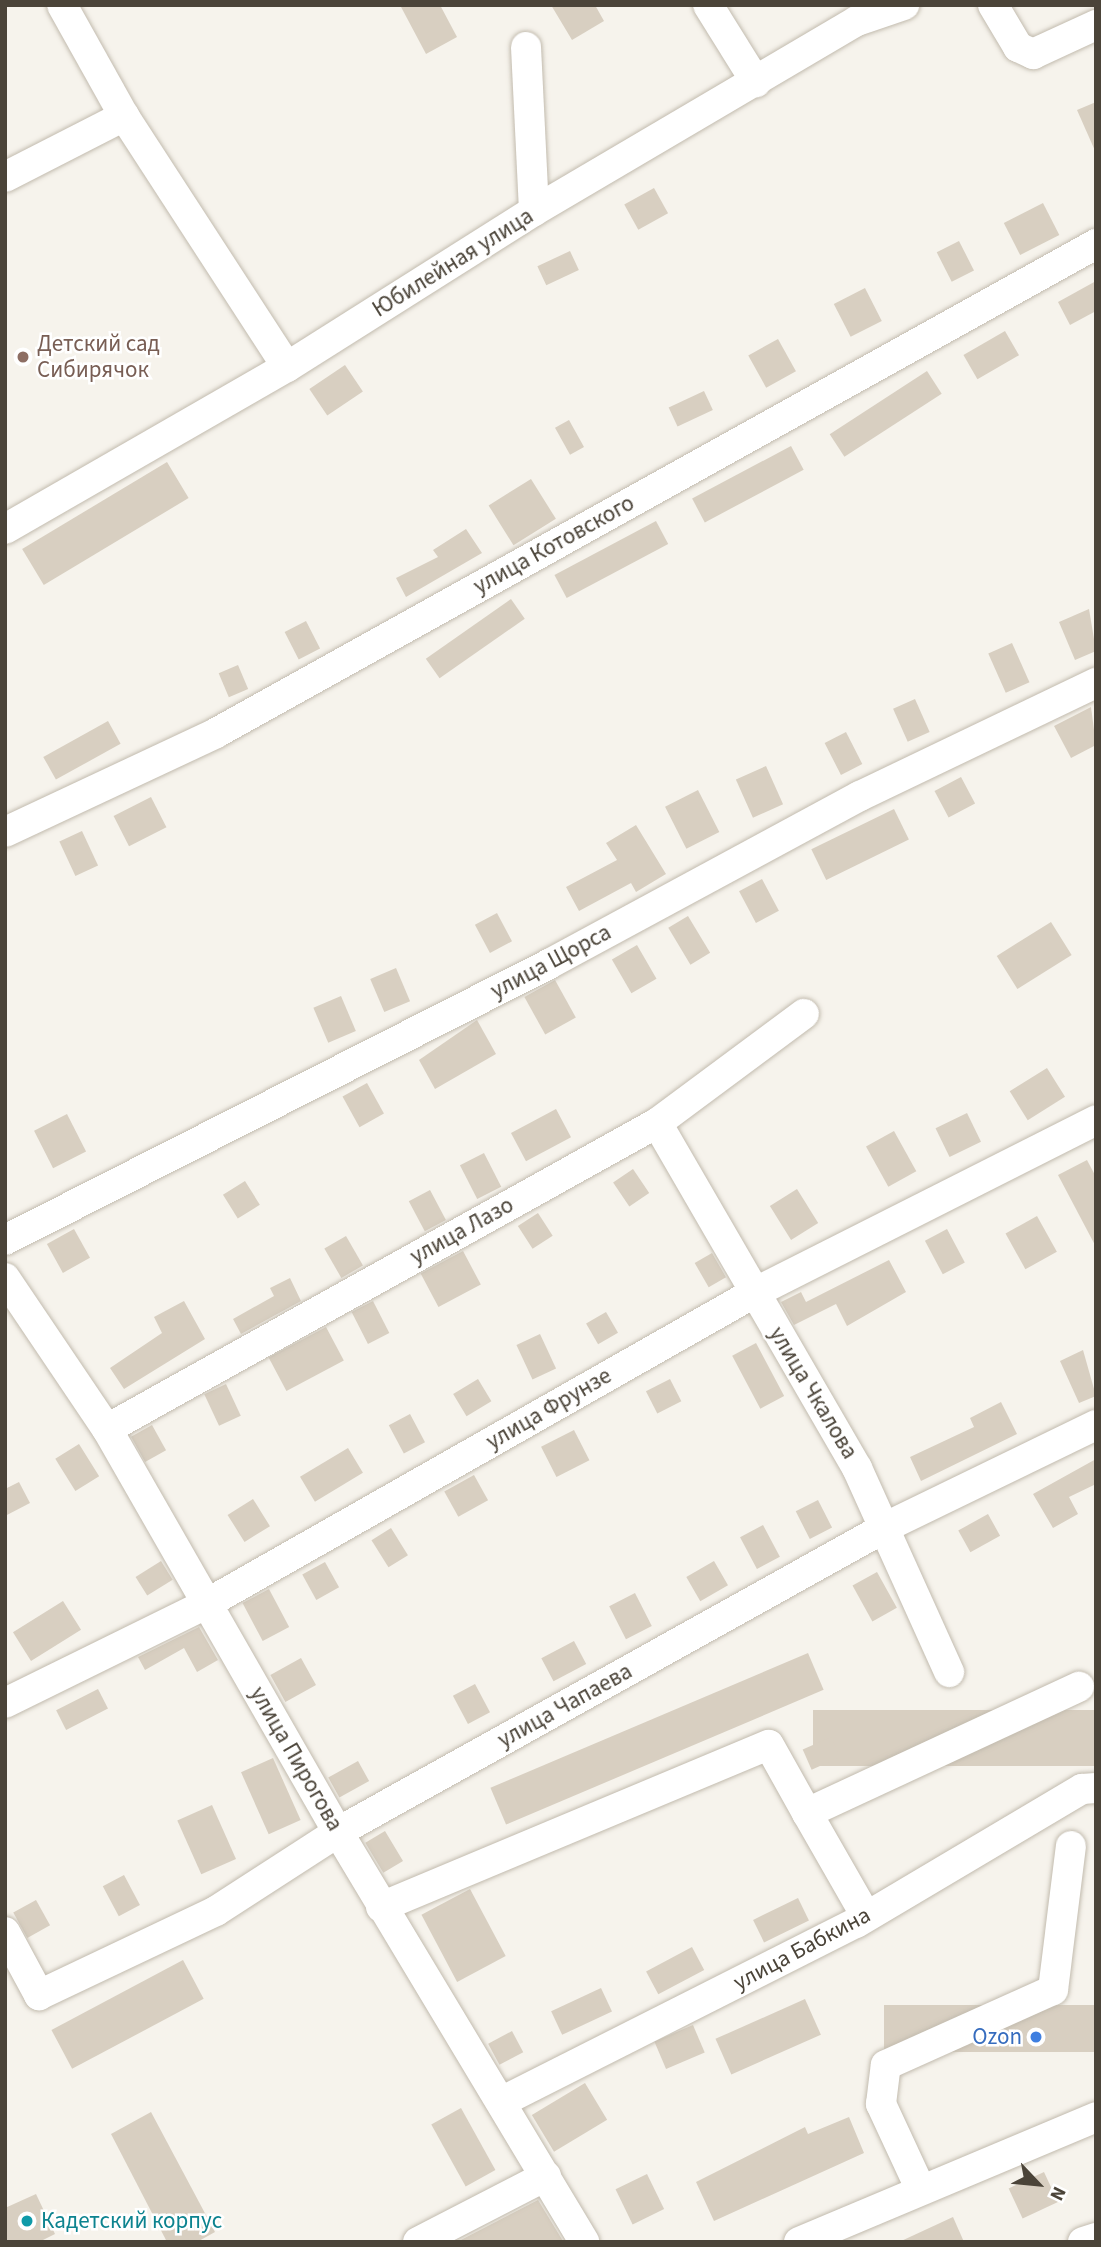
<!DOCTYPE html>
<meta charset="utf-8">
<style>
body{margin:0}
#map{position:relative;width:1101px;height:2247px;overflow:hidden;background:#f6f3ec;font-family:"Source Sans 3",sans-serif}
div>[style]{position:absolute}
[style*='--x']{left:calc(var(--x)*1px);top:calc(var(--y)*1px);width:calc(var(--w)*1px);rotate:calc(var(--a)*1deg)}
.building>*{inset:0;background:#d8cfc1;transform-origin:0 0}
.roads{filter:drop-shadow(0 0 2px #c2bbae) drop-shadow(0 0 2px #c2bbae)}
.minor>*{height:30px;margin:-15px;padding:0 15px;transform-origin:15px;border-radius:15px;background:#fff}
.dots>*{width:19px;height:19px;translate:-50% -50%;box-sizing:border-box;border:4px solid #fff;border-radius:50%}
span{translate:-50% -50%;white-space:nowrap;text-align:center;line-height:1.15;-webkit-text-stroke:5px #fff;paint-order:stroke}
.street-label{font-size:23px;color:#4b4439}
.education-label{font-size:23px;color:#785e54}
.left{translate:0 -50%;text-align:left}
.shop-label{font-size:23px;color:#366cbe}
.right{translate:-100% -50%;text-align:right}
.culture-label{font-size:23px;color:#0d838f}
.frame{position:absolute;inset:0;border:7px solid #4b4439;pointer-events:none}
.north{position:absolute;left:1003px;top:2149px;width:70px;height:70px;-webkit-text-stroke:5px #fff;paint-order:stroke;rotate:116deg;font-size:19px;font-weight:700;line-height:28px;text-align:center;color:#4b4439}
.north::after{content:'';display:block;margin:auto;width:24px;height:32px;background:#4b4439;clip-path:polygon(50% 0,100% 100%,50% 72%,0 100%)}
</style>
<div id="map">
<div class="building">
<i style="clip-path:polygon(400px 5px,440px 5px,457px 37px,426px 54px)"></i>
<i style="clip-path:polygon(551px 5px,595px 5px,604px 21px,572px 40px)"></i>
<i style="clip-path:polygon(1096px 102px,1096px 153px,1077px 110px)"></i>
<i style="left:654px;top:188px;width:29px;height:34px;rotate:61deg"></i>
<i style="left:1043px;top:203px;width:36px;height:44px;rotate:63deg"></i>
<i style="left:959px;top:241px;width:33px;height:25px;rotate:63deg"></i>
<i style="left:570px;top:251px;width:21px;height:36px;rotate:65deg"></i>
<i style="clip-path:polygon(1096px 281px,1096px 311px,1070px 325px,1058px 302px)"></i>
<i style="left:865px;top:288px;width:37px;height:35px;rotate:63deg"></i>
<i style="left:1005px;top:331px;width:28px;height:48px;rotate:60deg"></i>
<i style="left:778px;top:339px;width:37px;height:34px;rotate:61deg"></i>
<i style="left:345px;top:365px;width:32px;height:43px;rotate:56deg"></i>
<i style="left:927px;top:371px;width:27px;height:116px;rotate:57deg"></i>
<i style="left:704px;top:391px;width:21px;height:39px;rotate:65deg"></i>
<i style="left:569px;top:420px;width:31px;height:16px;rotate:61deg"></i>
<i style="left:791px;top:446px;width:27px;height:112px;rotate:62deg"></i>
<i style="left:167px;top:462px;width:42px;height:169px;rotate:59deg"></i>
<i style="left:531px;top:479px;width:47px;height:50px;rotate:58deg"></i>
<i style="left:656px;top:521px;width:26px;height:115px;rotate:62deg"></i>
<i style="clip-path:polygon(466px 529px,482px 553px,406px 597px,396px 578px,438px 557px,433px 550px)"></i>
<i style="left:511px;top:599px;width:24px;height:104px;rotate:55deg"></i>
<i style="clip-path:polygon(1089px 609px,1096px 651px,1075px 660px,1059px 622px)"></i>
<i style="left:306px;top:621px;width:31px;height:24px;rotate:63deg"></i>
<i style="left:1012px;top:643px;width:43px;height:26px;rotate:66deg"></i>
<i style="left:238px;top:665px;width:26px;height:21px;rotate:67deg"></i>
<i style="left:915px;top:699px;width:36px;height:24px;rotate:66deg"></i>
<i style="clip-path:polygon(1091px 707px,1096px 745px,1071px 758px,1054px 726px)"></i>
<i style="left:108px;top:721px;width:26px;height:74px;rotate:61deg"></i>
<i style="left:846px;top:732px;width:36px;height:24px;rotate:63deg"></i>
<i style="left:766px;top:766px;width:42px;height:33px;rotate:66deg"></i>
<i style="left:961px;top:777px;width:30px;height:30px;rotate:62deg"></i>
<i style="left:698px;top:790px;width:47px;height:37px;rotate:63deg"></i>
<i style="left:151px;top:797px;width:34px;height:42px;rotate:63deg"></i>
<i style="left:894px;top:809px;width:34px;height:92px;rotate:64deg"></i>
<i style="clip-path:polygon(636px 825px,666px 874px,636px 892px,631px 883px,579px 911px,566px 887px,617px 860px,606px 843px)"></i>
<i style="left:82px;top:831px;width:38px;height:25px;rotate:65deg"></i>
<i style="left:762px;top:879px;width:36px;height:26px;rotate:62deg"></i>
<i style="left:497px;top:913px;width:32px;height:25px;rotate:62deg"></i>
<i style="left:688px;top:916px;width:43px;height:23px;rotate:59deg"></i>
<i style="left:1051px;top:922px;width:39px;height:64px;rotate:58deg"></i>
<i style="left:637px;top:945px;width:39px;height:29px;rotate:60deg"></i>
<i style="left:396px;top:968px;width:36px;height:28px;rotate:67deg"></i>
<i style="left:555px;top:980px;width:43px;height:35px;rotate:61deg"></i>
<i style="left:341px;top:996px;width:38px;height:30px;rotate:67deg"></i>
<i style="clip-path:polygon(477px 1020px,496px 1054px,435px 1089px,419px 1060px)"></i>
<i style="left:1047px;top:1068px;width:34px;height:44px;rotate:58deg"></i>
<i style="left:367px;top:1083px;width:35px;height:28px;rotate:61deg"></i>
<i style="left:556px;top:1109px;width:32px;height:51px;rotate:62deg"></i>
<i style="left:967px;top:1113px;width:32px;height:35px;rotate:64deg"></i>
<i style="left:67px;top:1114px;width:42px;height:37px;rotate:63deg"></i>
<i style="left:894px;top:1131px;width:46px;height:32px;rotate:61deg"></i>
<i style="left:484px;top:1153px;width:38px;height:27px;rotate:63deg"></i>
<i style="clip-path:polygon(1087px 1160px,1096px 1177px,1096px 1247px,1058px 1175px)"></i>
<i style="left:633px;top:1169px;width:29px;height:24px;rotate:56deg"></i>
<i style="left:245px;top:1181px;width:28px;height:26px;rotate:58deg"></i>
<i style="left:797px;top:1189px;width:40px;height:32px;rotate:58deg"></i>
<i style="left:430px;top:1190px;width:34px;height:24px;rotate:62deg"></i>
<i style="left:538px;top:1213px;width:27px;height:24px;rotate:57deg"></i>
<i style="left:1037px;top:1216px;width:41px;height:36px;rotate:61deg"></i>
<i style="left:74px;top:1229px;width:33px;height:31px;rotate:61deg"></i>
<i style="left:947px;top:1229px;width:38px;height:25px;rotate:62deg"></i>
<i style="left:346px;top:1236px;width:34px;height:25px;rotate:60deg"></i>
<i style="left:463px;top:1251px;width:38px;height:48px;rotate:62deg"></i>
<i style="left:712px;top:1253px;width:28px;height:20px;rotate:60deg"></i>
<i style="clip-path:polygon(889px 1260px,906px 1292px,847px 1326px,836px 1304px,794px 1325px,781px 1302px,801px 1292px,806px 1302px)"></i>
<i style="clip-path:polygon(290px 1278px,301px 1301px,241px 1334px,233px 1319px,274px 1296px,270px 1288px)"></i>
<i style="clip-path:polygon(184px 1301px,205px 1339px,124px 1389px,110px 1368px,162px 1333px,154px 1317px)"></i>
<i style="left:373px;top:1301px;width:36px;height:24px;rotate:63deg"></i>
<i style="left:606px;top:1312px;width:24px;height:23px;rotate:60deg"></i>
<i style="left:326px;top:1327px;width:38px;height:65px;rotate:62deg"></i>
<i style="left:540px;top:1334px;width:38px;height:26px;rotate:65deg"></i>
<i style="left:756px;top:1343px;width:60px;height:27px;rotate:62deg"></i>
<i style="clip-path:polygon(1083px 1350px,1096px 1396px,1079px 1403px,1060px 1361px)"></i>
<i style="left:478px;top:1379px;width:26px;height:29px;rotate:59deg"></i>
<i style="left:670px;top:1379px;width:25px;height:27px;rotate:63deg"></i>
<i style="left:226px;top:1384px;width:35px;height:24px;rotate:65deg"></i>
<i style="clip-path:polygon(1001px 1402px,1017px 1434px,921px 1481px,910px 1457px,974px 1427px,970px 1418px)"></i>
<i style="left:410px;top:1414px;width:32px;height:24px;rotate:62deg"></i>
<i style="left:152px;top:1425px;width:29px;height:24px;rotate:61deg"></i>
<i style="left:574px;top:1430px;width:34px;height:37px;rotate:63deg"></i>
<i style="left:79px;top:1444px;width:38px;height:28px;rotate:58deg"></i>
<i style="left:348px;top:1448px;width:29px;height:56px;rotate:59deg"></i>
<i style="clip-path:polygon(1096px 1459px,1096px 1484px,1069px 1497px,1078px 1514px,1053px 1528px,1033px 1494px)"></i>
<i style="left:474px;top:1475px;width:29px;height:34px;rotate:61deg"></i>
<i style="clip-path:polygon(19px 1482px,30px 1503px,5px 1516px,5px 1489px)"></i>
<i style="left:253px;top:1499px;width:32px;height:30px;rotate:58deg"></i>
<i style="left:818px;top:1500px;width:31px;height:25px;rotate:63deg"></i>
<i style="left:988px;top:1514px;width:25px;height:34px;rotate:61deg"></i>
<i style="left:763px;top:1525px;width:36px;height:26px;rotate:62deg"></i>
<i style="left:391px;top:1528px;width:32px;height:23px;rotate:58deg"></i>
<i style="left:161px;top:1561px;width:22px;height:30px;rotate:58deg"></i>
<i style="left:714px;top:1561px;width:28px;height:32px;rotate:60deg"></i>
<i style="left:325px;top:1562px;width:29px;height:26px;rotate:61deg"></i>
<i style="left:877px;top:1572px;width:41px;height:28px;rotate:61deg"></i>
<i style="left:269px;top:1589px;width:43px;height:30px;rotate:62deg"></i>
<i style="left:635px;top:1593px;width:37px;height:29px;rotate:63deg"></i>
<i style="left:63px;top:1601px;width:34px;height:59px;rotate:58deg"></i>
<i style="clip-path:polygon(199px 1627px,218px 1660px,197px 1672px,184px 1648px,145px 1670px,138px 1657px)"></i>
<i style="left:574px;top:1641px;width:26px;height:37px;rotate:62deg"></i>
<i style="left:808px;top:1653px;width:40px;height:345px;rotate:67deg"></i>
<i style="left:301px;top:1658px;width:31px;height:35px;rotate:61deg"></i>
<i style="left:475px;top:1684px;width:32px;height:25px;rotate:62deg"></i>
<i style="left:98px;top:1689px;width:22px;height:47px;rotate:63deg"></i>
<i style="left:1096px;top:1710px;width:56px;height:283px;rotate:90deg"></i>
<i style="left:831px;top:1737px;width:22px;height:31px;rotate:66deg"></i>
<i style="left:273px;top:1758px;width:68px;height:35px;rotate:66deg"></i>
<i style="left:358px;top:1761px;width:23px;height:34px;rotate:61deg"></i>
<i style="left:212px;top:1805px;width:59px;height:38px;rotate:66deg"></i>
<i style="left:385px;top:1831px;width:35px;height:23px;rotate:59deg"></i>
<i style="left:124px;top:1875px;width:34px;height:24px;rotate:62deg"></i>
<i style="left:470px;top:1889px;width:76px;height:55px;rotate:62deg"></i>
<i style="left:798px;top:1898px;width:25px;height:50px;rotate:64deg"></i>
<i style="left:36px;top:1900px;width:29px;height:26px;rotate:61deg"></i>
<i style="left:692px;top:1947px;width:26px;height:52px;rotate:62deg"></i>
<i style="left:183px;top:1960px;width:44px;height:149px;rotate:62deg"></i>
<i style="left:601px;top:1988px;width:26px;height:55px;rotate:65deg"></i>
<i style="left:805px;top:1999px;width:39px;height:98px;rotate:66deg"></i>
<i style="left:1096px;top:2005px;width:47px;height:212px;rotate:90deg"></i>
<i style="left:693px;top:2025px;width:30px;height:42px;rotate:67deg"></i>
<i style="left:512px;top:2031px;width:24px;height:27px;rotate:62deg"></i>
<i style="left:585px;top:2083px;width:43px;height:62px;rotate:59deg"></i>
<i style="left:461px;top:2108px;width:71px;height:34px;rotate:61deg"></i>
<i style="clip-path:polygon(151px 2112px,215px 2232px,197px 2242px,167px 2242px,111px 2134px)"></i>
<i style="clip-path:polygon(849px 2117px,864px 2153px,714px 2221px,696px 2182px,805px 2127px,808px 2134px)"></i>
<i style="left:1044px;top:2172px;width:33px;height:39px;rotate:65deg"></i>
<i style="left:647px;top:2174px;width:39px;height:35px;rotate:64deg"></i>
<i style="clip-path:polygon(36px 2194px,55px 2234px,39px 2242px,5px 2242px,5px 2208px)"></i>
<i style="clip-path:polygon(538px 2200px,563px 2241px,457px 2242px)"></i>
<i style="clip-path:polygon(953px 2217px,964px 2242px,899px 2242px)"></i>
</div>
<div class="roads">
<div class="minor">
<i style="--x:62;--y:5;--w:127;--a:60.8"></i>
<i style="--x:124;--y:116;--w:299;--a:57"></i>
<i style="--x:708;--y:5;--w:91;--a:58.1"></i>
<i style="--x:993;--y:5;--w:49;--a:59.2"></i>
<i style="--x:1018;--y:47;--w:17;--a:25"></i>
<i style="--x:1033;--y:54;--w:69;--a:-24.7"></i>
<i style="--x:526;--y:47;--w:164;--a:87.2"></i>
<i style="--x:5;--y:177;--w:134;--a:-27.1"></i>
<i style="--x:5;--y:529;--w:325;--a:-29.9"></i>
<i style="--x:287;--y:367;--w:292;--a:-32.3"></i>
<i style="--x:534;--y:211;--w:375;--a:-30.5"></i>
<i style="--x:857;--y:21;--w:50;--a:-18.8"></i>
<i style="--x:5;--y:832;--w:233;--a:-25.1"></i>
<i style="--x:216;--y:733;--w:1007;--a:-29.06"></i>
<i style="--x:657;--y:1123;--w:399;--a:59.9"></i>
<i style="--x:857;--y:1468;--w:224;--a:65.7"></i>
<i style="--x:5;--y:1240;--w:610;--a:-26.9"></i>
<i style="--x:549;--y:964;--w:353;--a:-28.4"></i>
<i style="--x:860;--y:796;--w:262;--a:-25.6"></i>
<i style="--x:5;--y:1278;--w:182;--a:56"></i>
<i style="--x:107;--y:1429;--w:465;--a:60.2"></i>
<i style="--x:338;--y:1832;--w:478;--a:59"></i>
<i style="--x:107;--y:1429;--w:629;--a:-29.09"></i>
<i style="--x:657;--y:1123;--w:183;--a:-36.6"></i>
<i style="--x:5;--y:1703;--w:226;--a:-26.2"></i>
<i style="--x:208;--y:1603;--w:628;--a:-29.59"></i>
<i style="--x:754;--y:1293;--w:383;--a:-26.8"></i>
<i style="--x:381;--y:1907;--w:420;--a:-22.7"></i>
<i style="--x:769;--y:1745;--w:78;--a:60.8"></i>
<i style="--x:866;--y:1916;--w:119;--a:-119.8"></i>
<i style="--x:807;--y:1813;--w:300;--a:-24.9"></i>
<i style="--x:5;--y:1932;--w:72;--a:61.6"></i>
<i style="--x:39;--y:1995;--w:196;--a:-25.4"></i>
<i style="--x:216;--y:1911;--w:145;--a:-32.9"></i>
<i style="--x:338;--y:1832;--w:629;--a:-29.09"></i>
<i style="--x:888;--y:1526;--w:231;--a:-25.9"></i>
<i style="--x:503;--y:2101;--w:395;--a:-26.8"></i>
<i style="--x:856;--y:1923;--w:263;--a:-30.7"></i>
<i style="--x:1082;--y:1789;--w:14;--a:-4"></i>
<i style="--x:920;--y:2188;--w:93;--a:-114.9"></i>
<i style="--x:881;--y:2104;--w:39;--a:-83"></i>
<i style="--x:886;--y:2065;--w:183;--a:-24.2"></i>
<i style="--x:1053;--y:1990;--w:145;--a:-82.9"></i>
<i style="--x:418;--y:2242;--w:144;--a:-27.3"></i>
<i style="--x:799;--y:2242;--w:322;--a:-22.8"></i>
<i style="--x:1083;--y:2242;--w:14;--a:-17"></i>
</div>
</div>
<div class="dots">
<i style="left:23px;top:357px;background:#8d6e63"></i>
<i style="left:1036px;top:2037px;background:#3f7fe0"></i>
<i style="left:27px;top:2221px;background:#0f9aa8"></i>
</div>
<div class="street-label">
<span style="left:453px;top:263px;rotate:-32deg">Юбилейная улица</span>
<span style="left:554px;top:545px;rotate:-29deg">улица Котовского</span>
<span style="left:551px;top:962px;rotate:-28deg">улица Щорса</span>
<span style="left:462px;top:1231px;rotate:-29deg">улица Лазо</span>
<span style="left:813px;top:1393px;rotate:59deg">улица Чкалова</span>
<span style="left:549px;top:1409px;rotate:-30deg">улица Фрунзе</span>
<span style="left:565px;top:1706px;rotate:-29deg">улица Чапаева</span>
<span style="left:296px;top:1759px;rotate:60deg">улица Пирогова</span>
<span style="left:802px;top:1949px;rotate:-28deg">улица Бабкина</span>
</div>
<div class="education-label">
<span class="left" style="left:37px;top:357px">Детский сад<br>Сибирячок</span>
</div>
<div class="shop-label">
<span class="right" style="left:1022px;top:2037px">Ozon</span>
</div>
<div class="culture-label">
<span class="left" style="left:41px;top:2221px">Кадетский корпус</span>
</div>
<div class="frame"></div>
<div class="north">N</div>
</div>
